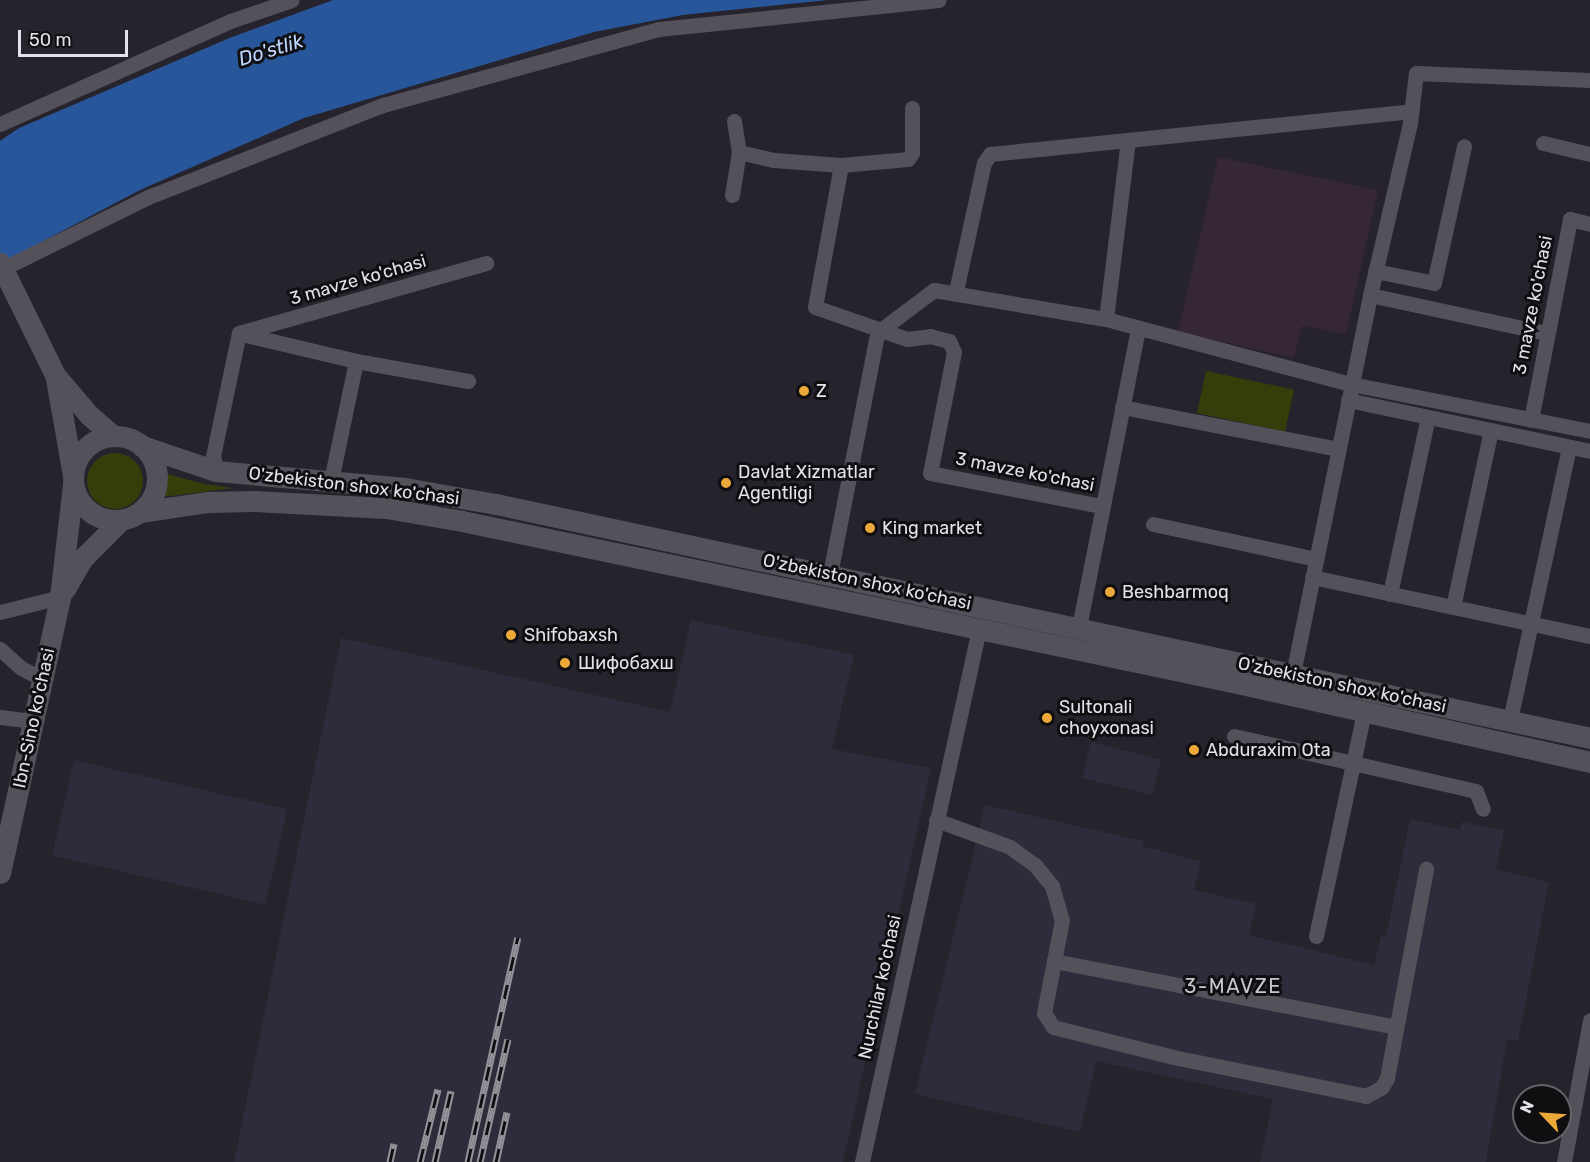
<!DOCTYPE html>
<meta charset="utf-8">
<style>
body{margin:0}
#map{position:relative;width:1590px;height:1162px;overflow:hidden;background:#26232c;font-family:Rubik,sans-serif}
div>[style]{position:absolute}
[style*='--x']{left:calc(var(--x)*1px);top:calc(var(--y)*1px);width:calc(var(--w)*1px);rotate:calc(var(--a)*1deg)}
.built>*{inset:0;background:#302b3a;transform-origin:0 0}
.education>*{inset:0;background:#352734}
.green>*{inset:0;background:#353e0b;transform-origin:0 0}
.round{border-radius:50%}
.water>*{inset:0;background:#28569b}
.street>*{height:15px;margin:-7.5px;padding:0 7.5px;transform-origin:7.5px;border-radius:7.5px;background:#54515b}
.secondary>*{height:21px;margin:-10.5px;padding:0 10.5px;transform-origin:10.5px;border-radius:10.5px;background:#54515b}
.secondary>.ring{margin:-10.5px;padding:0;box-sizing:content-box;background:none;border:21px solid #54515b;border-radius:50%}
.rail>*{height:7px;margin-top:-3.5px;transform-origin:0;background:repeating-linear-gradient(90deg,#0f0e11 0 14px,#949299 0 28px);box-sizing:border-box;border-block:2px solid #949299}
.dots>*{width:16px;height:16px;translate:-50% -50%;box-sizing:border-box;border:3px solid #0f0e11;border-radius:50%}
span{translate:-50% -50%;white-space:nowrap;text-align:center;line-height:1.15;-webkit-text-stroke:6px #0f0e11;paint-order:stroke}
.street-label{font-size:18px;color:#e4e2e8}
.poi-label{font-size:18px;color:#e4e2e8}
.left{translate:0 -50%;text-align:left}
.water-label{font-size:20px;color:#bdd7ff;font-style:italic}
.neighbourhood-label{font-size:20px;color:#c7c3cf;letter-spacing:1.5px}
.north{position:absolute;left:1512px;top:1084px;width:60px;height:60px;box-sizing:border-box;background:#0f0e11;border:2px solid #646367;border-radius:50%;rotate:295deg;font-size:16px;font-weight:700;line-height:24px;text-align:center;color:#e4e2e8}
.north::after{content:'';display:block;margin:auto;width:21px;height:27px;background:#eca93a;clip-path:polygon(50% 0,100% 100%,50% 72%,0 100%)}
.scale{position:absolute;left:18px;top:30px;width:110px;height:27px;box-sizing:border-box;border:3px solid #e4e2e8;border-top:0;padding-left:8px;font-size:18px;line-height:21px;white-space:nowrap;color:#e4e2e8;-webkit-text-stroke:4px #0f0e11;paint-order:stroke}
</style>
<div id="map">
<div class="built">
<i style="clip-path:polygon(691px 620px,854px 655px,832px 749px,931px 768px,843px 1162px,234px 1162px,341px 638px,670px 712px)"></i>
<i style="left:1091px;top:742px;width:72px;height:37px;rotate:14deg"></i>
<i style="left:74px;top:760px;width:219px;height:98px;rotate:13deg"></i>
<i style="clip-path:polygon(985px 805px,1143px 841px,1142px 846px,1201px 861px,1194px 890px,1256px 904px,1249px 935px,1374px 965px,1381px 936px,1386px 937px,1410px 819px,1460px 830px,1462px 822px,1504px 830px,1496px 869px,1549px 882px,1518px 1041px,1507px 1039px,1486px 1162px,1260px 1162px,1273px 1099px,1096px 1061px,1080px 1132px,915px 1094px)"></i>
</div>
<div class="education">
<i style="clip-path:polygon(1218px 157px,1378px 190px,1346px 334px,1302px 326px,1294px 358px,1178px 332px)"></i>
</div>
<div class="green">
<i style="left:1206px;top:371px;width:90px;height:43px;rotate:12deg"></i>
<i class="round" style="left:87px;top:453px;width:56px;height:56px"></i>
<i style="clip-path:polygon(167px 474px,205px 484px,233px 488px,162px 497px)"></i>
</div>
<div class="water">
<i style="clip-path:polygon(333px 0,828px 0,683px 15px,594px 32px,304px 118px,140px 190px,0 264px,0 141px,19px 128px,232px 37px)"></i>
</div>
<div class="street">
<i style="--x:912;--y:108;--w:45;--a:90"></i>
<i style="--x:912;--y:153;--w:7;--a:124"></i>
<i style="--x:908;--y:159;--w:67;--a:174.9"></i>
<i style="--x:841;--y:165;--w:144;--a:100.4"></i>
<i style="--x:815;--y:307;--w:97;--a:19.2"></i>
<i style="--x:907;--y:339;--w:23;--a:-7"></i>
<i style="--x:930;--y:336;--w:20;--a:15"></i>
<i style="--x:949;--y:341;--w:12;--a:66"></i>
<i style="--x:954;--y:352;--w:123;--a:101.2"></i>
<i style="--x:930;--y:473;--w:175;--a:10.9"></i>
<i style="--x:734;--y:121;--w:31;--a:81"></i>
<i style="--x:739;--y:152;--w:36;--a:13"></i>
<i style="--x:774;--y:160;--w:67;--a:4.3"></i>
<i style="--x:0;--y:124;--w:252;--a:-24.1"></i>
<i style="--x:230;--y:21;--w:65;--a:-18.7"></i>
<i style="--x:1543;--y:143;--w:48;--a:13.2"></i>
<i style="--x:732;--y:195;--w:44;--a:-80.8"></i>
<i style="--x:14;--y:263;--w:149;--a:-26.2"></i>
<i style="--x:148;--y:197;--w:252;--a:-21.4"></i>
<i style="--x:383;--y:105;--w:286;--a:-15.4"></i>
<i style="--x:659;--y:29;--w:281;--a:-5.9"></i>
<i style="--x:1375;--y:271;--w:60;--a:11.5"></i>
<i style="--x:1434;--y:283;--w:140;--a:-77.6"></i>
<i style="--x:956;--y:291;--w:131;--a:-77.7"></i>
<i style="--x:984;--y:163;--w:11;--a:-56"></i>
<i style="--x:990;--y:154;--w:424;--a:-5.8"></i>
<i style="--x:1370;--y:295;--w:180;--a:12.2"></i>
<i style="--x:1106;--y:319;--w:179;--a:-83"></i>
<i style="--x:239;--y:333;--w:257;--a:-15.8"></i>
<i style="--x:242;--y:334;--w:117;--a:13.3"></i>
<i style="--x:356;--y:361;--w:123;--a:101.8"></i>
<i style="--x:356;--y:361;--w:114;--a:10.1"></i>
<i style="--x:1348;--y:400;--w:247;--a:11.9"></i>
<i style="--x:1122;--y:407;--w:220;--a:11"></i>
<i style="--x:1531;--y:420;--w:205;--a:-79"></i>
<i style="--x:1570;--y:219;--w:21;--a:14"></i>
<i style="--x:216;--y:471;--w:15;--a:-101"></i>
<i style="--x:213;--y:456;--w:126;--a:-78.1"></i>
<i style="--x:1153;--y:524;--w:167;--a:12.1"></i>
<i style="--x:830;--y:574;--w:239;--a:-78.9"></i>
<i style="--x:876;--y:339;--w:12;--a:-59"></i>
<i style="--x:882;--y:329;--w:65;--a:-36.9"></i>
<i style="--x:934;--y:290;--w:174;--a:9.6"></i>
<i style="--x:1106;--y:319;--w:253;--a:14.9"></i>
<i style="--x:1351;--y:384;--w:244;--a:11.1"></i>
<i style="--x:1312;--y:577;--w:284;--a:12"></i>
<i style="--x:1390;--y:594;--w:181;--a:-77.9"></i>
<i style="--x:1453;--y:607;--w:181;--a:-77.9"></i>
<i style="--x:0;--y:612;--w:62;--a:-14"></i>
<i style="--x:1079;--y:627;--w:303;--a:-78.8"></i>
<i style="--x:0;--y:649;--w:28;--a:42"></i>
<i style="--x:21;--y:668;--w:25;--a:27"></i>
<i style="--x:1293;--y:674;--w:387;--a:-78.5"></i>
<i style="--x:1370;--y:295;--w:177;--a:-76.9"></i>
<i style="--x:1410;--y:123;--w:50;--a:-83.2"></i>
<i style="--x:1416;--y:73;--w:174;--a:2.3"></i>
<i style="--x:0;--y:717;--w:34;--a:7"></i>
<i style="--x:1510;--y:720;--w:279;--a:-77.8"></i>
<i style="--x:1234;--y:736;--w:248;--a:12.8"></i>
<i style="--x:1476;--y:791;--w:19;--a:69"></i>
<i style="--x:936;--y:820;--w:79;--a:20"></i>
<i style="--x:1010;--y:847;--w:31;--a:36"></i>
<i style="--x:1035;--y:865;--w:27;--a:51"></i>
<i style="--x:1052;--y:886;--w:35;--a:74"></i>
<i style="--x:1062;--y:920;--w:95;--a:101"></i>
<i style="--x:1044;--y:1013;--w:17;--a:57"></i>
<i style="--x:1053;--y:1027;--w:124;--a:14"></i>
<i style="--x:1173;--y:1057;--w:197;--a:11.4"></i>
<i style="--x:1366;--y:1096;--w:18;--a:-29"></i>
<i style="--x:1382;--y:1087;--w:10;--a:-61"></i>
<i style="--x:1387;--y:1078;--w:213;--a:-79.4"></i>
<i style="--x:1316;--y:936;--w:228;--a:-77.9"></i>
<i style="--x:1054;--y:961;--w:348;--a:10.9"></i>
<i style="--x:862;--y:1162;--w:546;--a:-77.62"></i>
<i style="--x:1564;--y:1162;--w:144;--a:-79.6"></i>
</div>
<div class="secondary">
<i style="--x:0;--y:263;--w:125;--a:63.8"></i>
<i style="--x:55;--y:375;--w:52;--a:49.6"></i>
<i style="--x:89;--y:415;--w:32;--a:41"></i>
<i style="--x:56;--y:379;--w:97;--a:80"></i>
<i class="ring" style="left:73px;top:436px;width:63px;height:63px"></i>
<i style="--x:142;--y:446;--w:78;--a:18.7"></i>
<i style="--x:216;--y:471;--w:190;--a:5.1"></i>
<i style="--x:405;--y:488;--w:92;--a:10"></i>
<i style="--x:496;--y:504;--w:1119;--a:12.07"></i>
<i style="--x:140;--y:512;--w:69;--a:-8.4"></i>
<i style="--x:208;--y:502;--w:45;--a:-1.3"></i>
<i style="--x:253;--y:501;--w:133;--a:3"></i>
<i style="--x:386;--y:508;--w:77;--a:9.7"></i>
<i style="--x:462;--y:521;--w:783;--a:11.8"></i>
<i style="--x:1228;--y:681;--w:371;--a:12.6"></i>
<i style="--x:65;--y:589;--w:34;--a:-60"></i>
<i style="--x:82;--y:559;--w:55;--a:-45"></i>
<i style="--x:0;--y:873;--w:282;--a:-77.7"></i>
<i style="--x:60;--y:597;--w:114;--a:-83.4"></i>
</div>
<div class="rail">
<i style="--x:390;--y:1162;--w:19;--a:-78"></i>
<i style="--x:420;--y:1162;--w:75;--a:-76.1"></i>
<i style="--x:435;--y:1162;--w:73;--a:-77.3"></i>
<i style="--x:468;--y:1162;--w:230;--a:-77.5"></i>
<i style="--x:480;--y:1162;--w:126;--a:-77.2"></i>
<i style="--x:496;--y:1162;--w:51;--a:-77.6"></i>
</div>
<div class="dots">
<i style="left:804px;top:391px;background:#eca93a"></i>
<i style="left:726px;top:483px;background:#eca93a"></i>
<i style="left:870px;top:528px;background:#eca93a"></i>
<i style="left:1110px;top:592px;background:#eca93a"></i>
<i style="left:511px;top:635px;background:#eca93a"></i>
<i style="left:565px;top:663px;background:#eca93a"></i>
<i style="left:1047px;top:718px;background:#eca93a"></i>
<i style="left:1194px;top:750px;background:#eca93a"></i>
</div>
<div class="street-label">
<span style="left:358px;top:280px;rotate:-16deg">3 mavze ko'chasi</span>
<span style="left:1533px;top:305px;rotate:-79deg">3 mavze ko'chasi</span>
<span style="left:1025px;top:472px;rotate:11deg">3 mavze ko'chasi</span>
<span style="left:354px;top:486px;rotate:7deg">O'zbekiston shox ko'chasi</span>
<span style="left:867px;top:582px;rotate:12deg">O'zbekiston shox ko'chasi</span>
<span style="left:1342px;top:685px;rotate:12deg">O'zbekiston shox ko'chasi</span>
<span style="left:34px;top:718px;rotate:-78deg">Ibn-Sino ko'chasi</span>
<span style="left:880px;top:987px;rotate:-78deg">Nurchilar ko'chasi</span>
</div>
<div class="poi-label">
<span class="left" style="left:816px;top:391px">Z</span>
<span class="left" style="left:738px;top:483px">Davlat Xizmatlar<br>Agentligi</span>
<span class="left" style="left:882px;top:528px">King market</span>
<span class="left" style="left:1122px;top:592px">Beshbarmoq</span>
<span class="left" style="left:524px;top:635px">Shifobaxsh</span>
<span class="left" style="left:578px;top:663px">Шифобахш</span>
<span class="left" style="left:1059px;top:718px">Sultonali<br>choyxonasi</span>
<span class="left" style="left:1206px;top:750px">Abduraxim Ota</span>
</div>
<div class="water-label">
<span style="left:271px;top:50px;rotate:-17deg">Do'stlik</span>
</div>
<div class="neighbourhood-label">
<span style="left:1233px;top:986px">3-MAVZE</span>
</div>
<div class="north">N</div>
<div class="scale">50 m</div>
</div>
